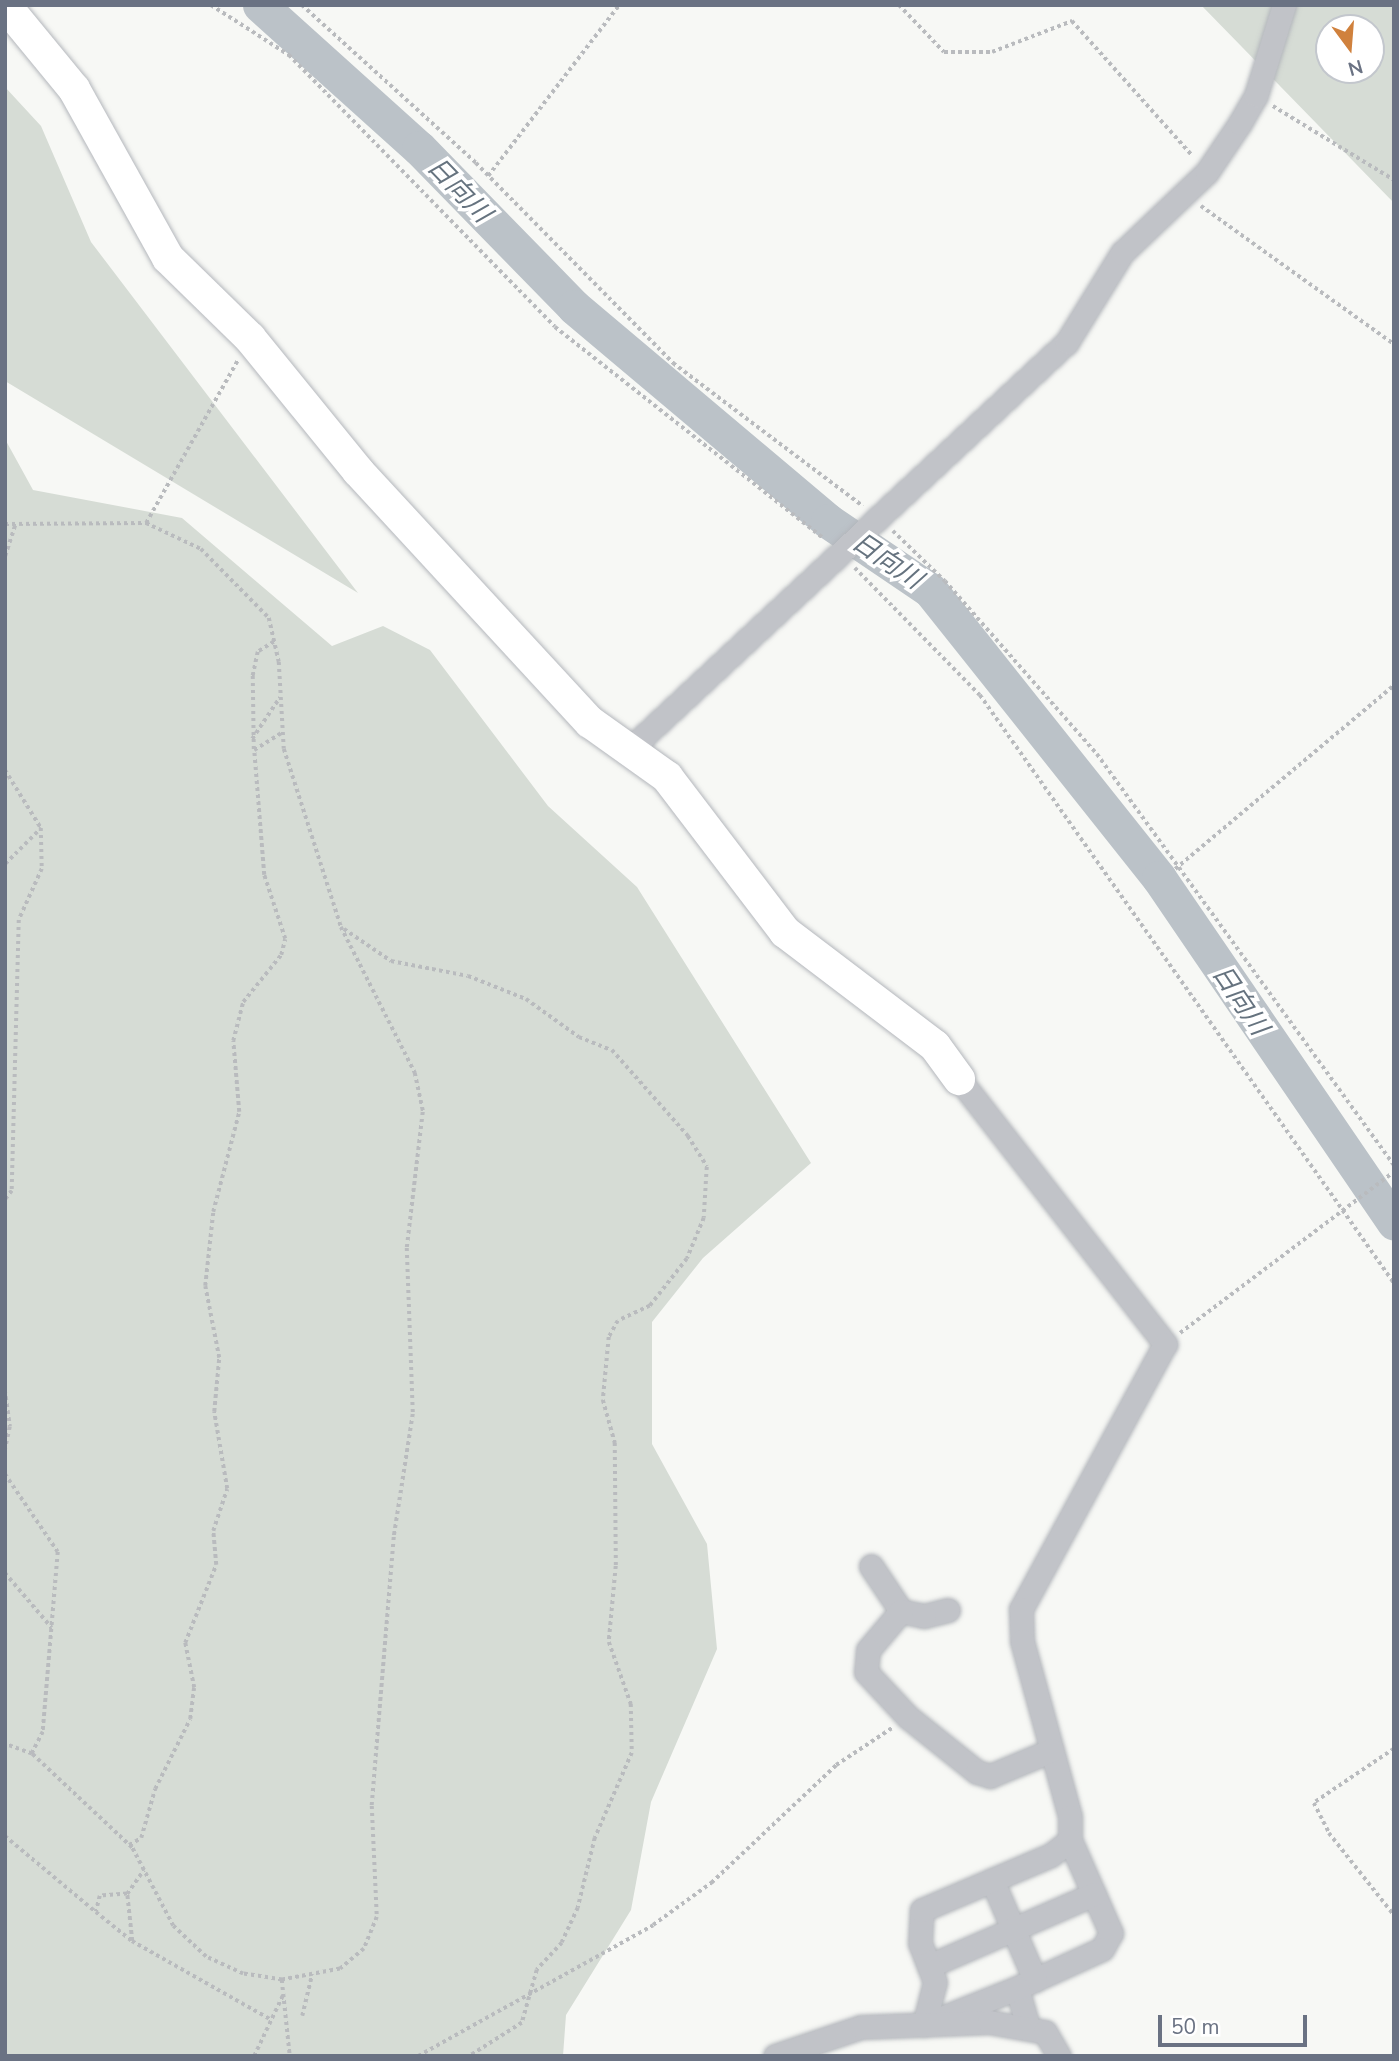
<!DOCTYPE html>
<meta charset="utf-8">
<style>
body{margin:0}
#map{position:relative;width:1399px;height:2061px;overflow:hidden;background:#f7f8f5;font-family:"Nunito Sans","Noto Sans JP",sans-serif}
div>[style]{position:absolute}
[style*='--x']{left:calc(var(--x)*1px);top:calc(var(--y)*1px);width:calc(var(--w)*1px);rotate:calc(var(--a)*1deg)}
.green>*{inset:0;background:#d6dcd5}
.river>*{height:35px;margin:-17.5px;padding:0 17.5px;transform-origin:17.5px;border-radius:17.5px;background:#bbc2c8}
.path>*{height:3.5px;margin-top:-1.75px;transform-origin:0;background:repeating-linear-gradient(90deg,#b9bbbe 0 3.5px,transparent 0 7px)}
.roads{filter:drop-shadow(0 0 2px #b4b7bc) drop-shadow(0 0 2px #b4b7bc)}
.street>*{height:23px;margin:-11.5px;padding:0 11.5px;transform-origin:11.5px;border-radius:11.5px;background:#c1c3c8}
.secondary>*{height:32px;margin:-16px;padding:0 16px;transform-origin:16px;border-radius:16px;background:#fff}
span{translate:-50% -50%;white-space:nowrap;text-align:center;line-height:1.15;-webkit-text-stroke:7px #fff;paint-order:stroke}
.water-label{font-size:26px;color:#66737f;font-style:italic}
.frame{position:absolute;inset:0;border:7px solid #6a7283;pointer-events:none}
.north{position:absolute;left:1315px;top:14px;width:70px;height:70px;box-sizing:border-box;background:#fff;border:2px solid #c3c7cd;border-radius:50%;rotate:164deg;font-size:19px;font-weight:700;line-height:28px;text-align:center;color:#6a7283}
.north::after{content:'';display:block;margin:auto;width:24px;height:32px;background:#d0813d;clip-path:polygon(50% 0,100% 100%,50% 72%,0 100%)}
.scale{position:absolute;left:1158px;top:2015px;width:149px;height:32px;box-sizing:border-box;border:4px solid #6a7283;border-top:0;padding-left:9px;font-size:21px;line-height:24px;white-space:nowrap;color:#6a7283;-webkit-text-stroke:5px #fff;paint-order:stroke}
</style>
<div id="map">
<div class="green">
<i style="clip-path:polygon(evenodd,1201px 5px,1394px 5px,1394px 203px,1201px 5px,1329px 28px,1371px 28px,1371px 70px,1329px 70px,1329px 28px)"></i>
<i style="clip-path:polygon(5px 87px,41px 126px,91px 242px,358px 593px,5px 381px)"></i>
<i style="clip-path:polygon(5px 439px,33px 490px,182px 518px,332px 646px,383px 626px,430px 650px,548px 806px,637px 887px,811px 1163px,703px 1258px,652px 1322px,652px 1444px,707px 1544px,717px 1649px,651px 1802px,631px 1910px,566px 2015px,563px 2056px,5px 2056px)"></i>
</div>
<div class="river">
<i style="--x:260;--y:5;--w:214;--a:42"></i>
<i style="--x:419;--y:148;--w:222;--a:45.7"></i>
<i style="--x:574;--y:307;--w:332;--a:40.1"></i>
<i style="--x:828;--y:521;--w:123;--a:34.1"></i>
<i style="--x:930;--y:590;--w:368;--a:51.5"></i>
<i style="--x:1159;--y:878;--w:417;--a:55.7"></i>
</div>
<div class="path">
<i style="--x:211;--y:5;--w:93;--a:32.7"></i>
<i style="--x:289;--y:55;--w:380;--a:45.6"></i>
<i style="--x:555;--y:327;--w:342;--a:38.2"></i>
<i style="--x:302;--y:5;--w:235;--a:42.2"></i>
<i style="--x:476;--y:163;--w:281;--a:45.4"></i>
<i style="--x:673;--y:363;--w:238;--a:37"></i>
<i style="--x:899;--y:5;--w:65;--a:46.2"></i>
<i style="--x:944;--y:52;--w:48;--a:0"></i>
<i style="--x:992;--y:52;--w:86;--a:-21.2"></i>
<i style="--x:1072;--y:21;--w:180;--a:48.2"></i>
<i style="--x:1273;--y:106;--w:142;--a:31.4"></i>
<i style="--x:488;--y:176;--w:215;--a:-52.5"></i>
<i style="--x:1201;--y:206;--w:237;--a:35.6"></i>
<i style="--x:146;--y:523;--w:187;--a:-60.6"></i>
<i style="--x:5;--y:524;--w:141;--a:-0.4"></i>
<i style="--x:146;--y:523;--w:61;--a:25.3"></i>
<i style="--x:201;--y:549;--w:97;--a:45.4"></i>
<i style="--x:269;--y:618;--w:45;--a:77.2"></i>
<i style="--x:279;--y:662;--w:87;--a:86.7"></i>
<i style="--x:284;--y:749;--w:187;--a:72.2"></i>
<i style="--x:341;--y:927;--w:164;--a:63.1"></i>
<i style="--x:415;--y:1073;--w:40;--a:78"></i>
<i style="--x:423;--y:1112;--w:137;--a:96.7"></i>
<i style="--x:407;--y:1248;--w:166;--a:87.9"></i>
<i style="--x:413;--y:1414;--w:124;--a:98.8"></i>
<i style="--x:394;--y:1537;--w:270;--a:94.7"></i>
<i style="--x:372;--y:1806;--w:111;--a:87.4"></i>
<i style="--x:377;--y:1917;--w:35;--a:112"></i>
<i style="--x:364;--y:1949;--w:31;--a:140"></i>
<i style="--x:340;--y:1969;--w:59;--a:169.3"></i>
<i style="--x:282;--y:1980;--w:39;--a:-171"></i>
<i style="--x:243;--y:1974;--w:41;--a:-155.3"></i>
<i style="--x:206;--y:1957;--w:45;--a:-136.8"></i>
<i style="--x:173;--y:1926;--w:88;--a:-117.7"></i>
<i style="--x:132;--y:1848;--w:137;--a:-136.8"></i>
<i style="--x:32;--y:1754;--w:29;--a:-160"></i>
<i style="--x:893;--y:531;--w:72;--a:43.9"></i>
<i style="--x:945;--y:581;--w:230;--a:48.7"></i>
<i style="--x:1097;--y:754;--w:507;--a:54.15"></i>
<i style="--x:5;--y:556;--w:33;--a:-72"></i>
<i style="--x:855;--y:568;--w:178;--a:45.5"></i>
<i style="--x:980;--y:695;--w:719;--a:54.85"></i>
<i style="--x:274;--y:642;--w:19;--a:148"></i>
<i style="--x:258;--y:652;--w:25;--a:102"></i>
<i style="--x:253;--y:676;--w:74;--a:89.2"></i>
<i style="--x:254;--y:750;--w:34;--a:-32"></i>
<i style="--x:252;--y:739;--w:50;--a:-56.3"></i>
<i style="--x:5;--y:770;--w:68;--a:58.2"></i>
<i style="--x:5;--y:864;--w:51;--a:-45"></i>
<i style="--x:41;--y:828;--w:41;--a:88.6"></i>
<i style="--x:42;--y:869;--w:56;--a:114.3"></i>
<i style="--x:19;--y:920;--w:271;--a:91.5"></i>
<i style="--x:12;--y:1191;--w:11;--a:128"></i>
<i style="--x:1175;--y:869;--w:286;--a:-40"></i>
<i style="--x:344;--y:929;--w:57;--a:34.2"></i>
<i style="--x:391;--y:961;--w:78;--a:11"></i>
<i style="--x:468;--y:976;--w:62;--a:21.6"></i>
<i style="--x:526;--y:999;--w:65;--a:35.6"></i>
<i style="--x:579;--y:1037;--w:35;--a:22"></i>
<i style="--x:612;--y:1050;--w:115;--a:48.5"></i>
<i style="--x:688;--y:1136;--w:36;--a:58"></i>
<i style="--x:707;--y:1167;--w:51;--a:93.4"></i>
<i style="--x:704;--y:1218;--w:44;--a:112.5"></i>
<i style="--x:687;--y:1259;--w:60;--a:128.2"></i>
<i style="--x:650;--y:1306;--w:35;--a:155"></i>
<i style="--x:618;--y:1321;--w:18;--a:119"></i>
<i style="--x:609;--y:1337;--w:63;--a:95.4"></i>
<i style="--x:603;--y:1400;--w:45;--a:74.4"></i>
<i style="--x:615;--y:1443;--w:123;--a:89.5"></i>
<i style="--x:616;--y:1566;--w:76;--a:95.3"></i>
<i style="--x:609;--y:1642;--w:66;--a:70.5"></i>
<i style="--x:631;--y:1704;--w:49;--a:88.8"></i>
<i style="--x:632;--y:1753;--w:93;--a:113.5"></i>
<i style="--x:595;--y:1838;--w:72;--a:103.7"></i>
<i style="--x:578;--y:1908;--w:38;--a:115"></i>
<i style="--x:562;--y:1943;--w:37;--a:133"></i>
<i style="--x:537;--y:1970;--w:55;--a:105.8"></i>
<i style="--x:522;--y:2023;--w:62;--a:147.6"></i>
<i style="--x:1180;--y:1333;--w:268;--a:-37"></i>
<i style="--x:5;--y:1390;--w:37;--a:82"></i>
<i style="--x:10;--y:1427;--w:24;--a:102"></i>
<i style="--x:5;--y:1474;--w:94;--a:55.8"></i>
<i style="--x:58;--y:1552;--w:181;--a:94.8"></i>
<i style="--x:43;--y:1732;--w:25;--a:117"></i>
<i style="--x:5;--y:1573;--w:72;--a:49.5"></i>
<i style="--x:1394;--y:1749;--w:97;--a:146"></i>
<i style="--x:1314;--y:1803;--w:34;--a:63"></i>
<i style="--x:1329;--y:1833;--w:105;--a:51.6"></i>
<i style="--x:5;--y:1836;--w:119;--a:39.9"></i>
<i style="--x:129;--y:1845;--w:14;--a:-30"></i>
<i style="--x:141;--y:1838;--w:51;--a:-74.1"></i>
<i style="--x:155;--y:1789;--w:78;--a:-63.4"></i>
<i style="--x:190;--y:1719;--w:31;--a:-83"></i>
<i style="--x:194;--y:1688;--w:46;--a:-101.3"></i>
<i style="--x:185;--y:1643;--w:84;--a:-68.3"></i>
<i style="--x:216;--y:1565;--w:34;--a:-95"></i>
<i style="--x:213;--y:1531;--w:44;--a:-71.6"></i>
<i style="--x:227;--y:1489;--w:78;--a:-99.6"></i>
<i style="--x:214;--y:1412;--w:54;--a:-84.7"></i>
<i style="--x:219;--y:1358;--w:73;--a:-101"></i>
<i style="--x:205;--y:1286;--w:74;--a:-83.8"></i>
<i style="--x:213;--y:1212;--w:103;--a:-75.4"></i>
<i style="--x:239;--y:1112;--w:71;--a:-94.8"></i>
<i style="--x:233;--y:1041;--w:40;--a:-75.6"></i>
<i style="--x:243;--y:1002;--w:60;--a:-51"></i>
<i style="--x:281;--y:955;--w:16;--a:-76"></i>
<i style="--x:285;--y:939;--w:67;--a:-108.2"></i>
<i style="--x:264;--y:875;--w:125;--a:-94.6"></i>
<i style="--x:127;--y:1894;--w:29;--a:-55"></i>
<i style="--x:132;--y:1941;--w:47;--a:-96.1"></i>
<i style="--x:127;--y:1894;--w:27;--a:176"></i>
<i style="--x:100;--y:1896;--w:16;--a:104"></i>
<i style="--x:96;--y:1912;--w:46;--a:38.9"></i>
<i style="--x:132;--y:1941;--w:159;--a:29.5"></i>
<i style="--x:282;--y:1980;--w:76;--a:84"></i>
<i style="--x:302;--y:2016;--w:43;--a:-76.6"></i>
<i style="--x:254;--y:2056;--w:68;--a:-64.6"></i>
<i style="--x:418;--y:2056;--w:269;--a:-29.1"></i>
<i style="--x:653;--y:1925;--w:72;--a:-35.9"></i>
<i style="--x:711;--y:1883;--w:172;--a:-43.3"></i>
<i style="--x:836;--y:1765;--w:67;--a:-33.5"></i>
</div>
<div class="roads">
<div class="street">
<i style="--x:630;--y:749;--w:597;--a:-42.96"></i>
<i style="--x:1067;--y:342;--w:105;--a:-58.3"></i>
<i style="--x:1122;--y:253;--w:117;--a:-43.6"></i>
<i style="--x:1207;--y:172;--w:59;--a:-56"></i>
<i style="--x:1240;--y:123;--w:32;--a:-60"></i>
<i style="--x:1256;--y:95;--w:94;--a:-72.7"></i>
<i style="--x:959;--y:1079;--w:336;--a:52.1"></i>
<i style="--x:1165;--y:1344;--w:302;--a:118.5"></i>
<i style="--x:1021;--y:1609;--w:32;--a:88"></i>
<i style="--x:1022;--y:1641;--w:182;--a:74.7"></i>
<i style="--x:1070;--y:1817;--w:23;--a:90"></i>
<i style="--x:1070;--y:1840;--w:102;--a:66.2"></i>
<i style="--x:1111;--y:1933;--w:18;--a:119"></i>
<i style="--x:1102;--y:1949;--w:94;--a:155.4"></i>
<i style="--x:1017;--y:1988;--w:37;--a:74"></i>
<i style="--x:871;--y:1566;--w:54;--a:56.3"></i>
<i style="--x:948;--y:1610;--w:25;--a:166"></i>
<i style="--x:924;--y:1616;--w:24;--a:-168"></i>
<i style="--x:901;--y:1611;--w:51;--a:130.2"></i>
<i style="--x:868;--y:1650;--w:22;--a:95"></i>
<i style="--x:866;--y:1672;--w:62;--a:47"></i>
<i style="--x:908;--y:1717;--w:88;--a:38.6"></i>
<i style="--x:977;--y:1772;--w:14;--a:17"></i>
<i style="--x:990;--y:1776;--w:67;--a:-22.8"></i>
<i style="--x:992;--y:1880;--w:109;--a:66.7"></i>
<i style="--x:929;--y:1966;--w:180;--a:-23.6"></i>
<i style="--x:942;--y:2018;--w:81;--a:-21.8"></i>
<i style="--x:924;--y:2025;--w:44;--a:-75.7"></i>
<i style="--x:935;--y:1982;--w:42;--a:-111"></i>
<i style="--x:920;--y:1943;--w:33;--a:-87"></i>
<i style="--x:922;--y:1910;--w:140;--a:-23.1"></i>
<i style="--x:1051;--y:1855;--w:24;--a:-38"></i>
<i style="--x:775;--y:2056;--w:91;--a:-18.6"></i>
<i style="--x:861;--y:2027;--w:128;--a:-2.2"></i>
<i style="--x:989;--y:2022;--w:57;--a:10.1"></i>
<i style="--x:1045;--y:2032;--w:28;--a:60"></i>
</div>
<div class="secondary">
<i style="--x:5;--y:5;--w:109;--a:50.6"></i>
<i style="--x:74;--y:89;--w:193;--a:60.9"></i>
<i style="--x:168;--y:258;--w:115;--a:44.3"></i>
<i style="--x:250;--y:338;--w:171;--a:50.9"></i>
<i style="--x:358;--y:471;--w:342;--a:47.3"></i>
<i style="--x:590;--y:722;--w:95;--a:35.5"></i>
<i style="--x:667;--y:777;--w:195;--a:52.7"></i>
<i style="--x:785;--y:932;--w:188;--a:37.2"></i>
<i style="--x:935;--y:1046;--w:41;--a:54"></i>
</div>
</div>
<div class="water-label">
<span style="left:459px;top:190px;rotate:46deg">日向川</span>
<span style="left:887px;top:561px;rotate:34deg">日向川</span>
<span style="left:1240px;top:1000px;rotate:56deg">日向川</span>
</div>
<div class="frame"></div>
<div class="north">N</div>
<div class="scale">50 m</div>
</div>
